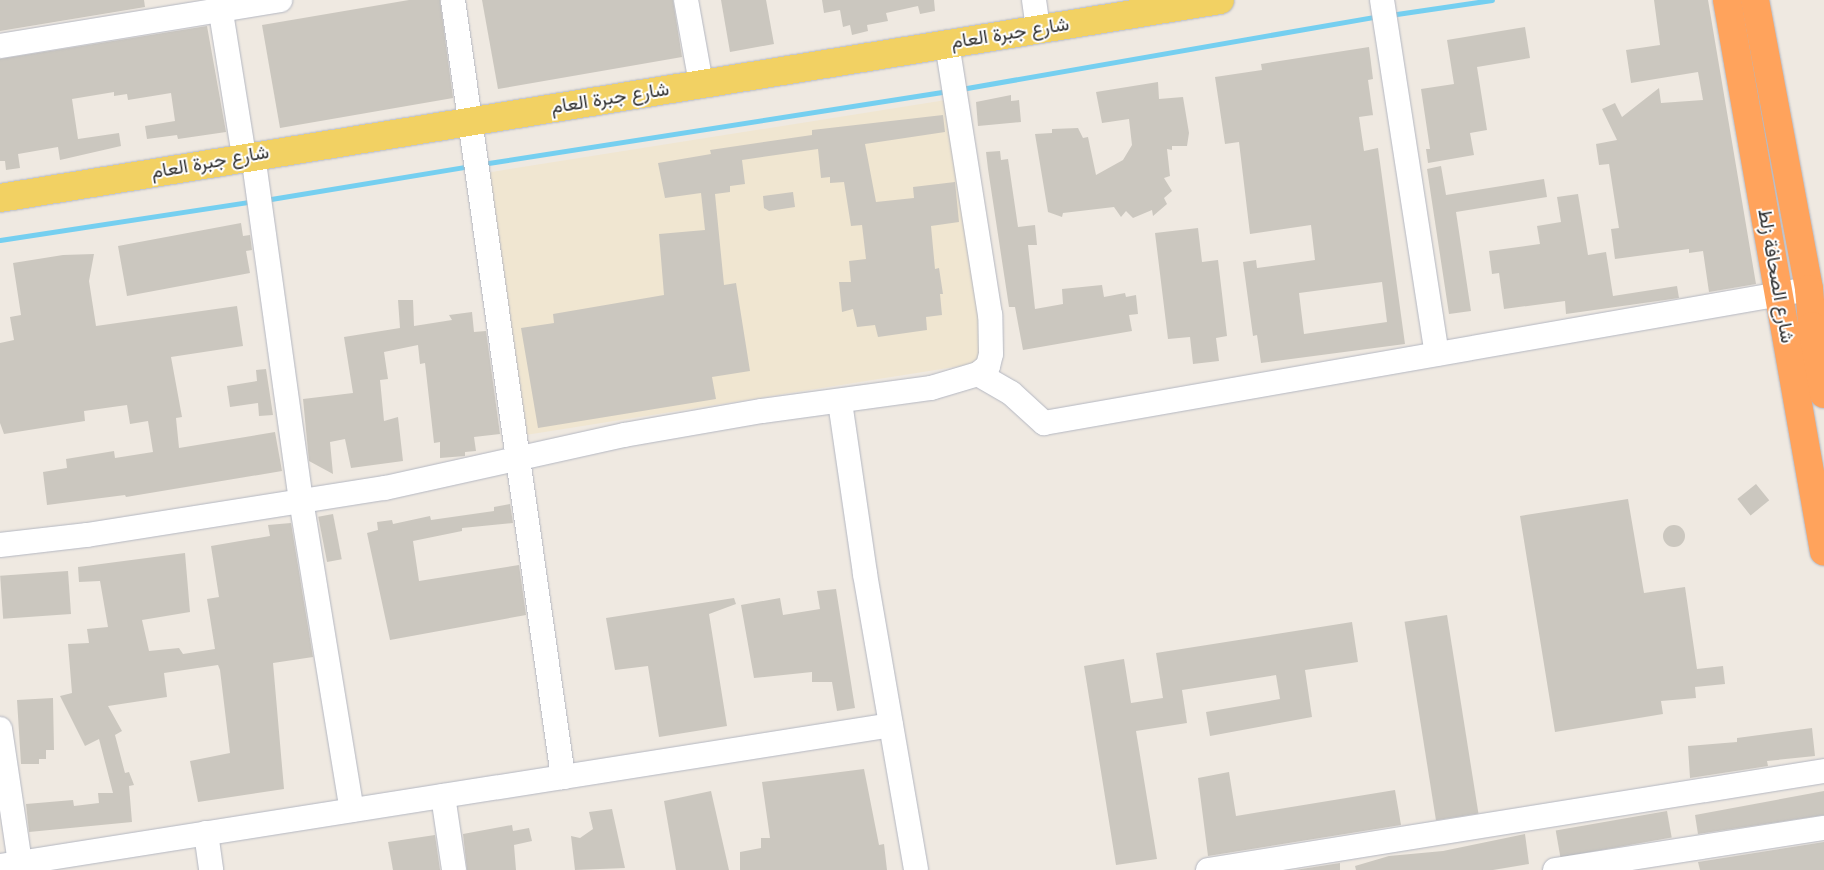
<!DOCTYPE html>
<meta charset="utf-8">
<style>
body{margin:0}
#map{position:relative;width:1824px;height:870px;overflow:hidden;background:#efe9e1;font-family:Mulish,Vazirmatn,sans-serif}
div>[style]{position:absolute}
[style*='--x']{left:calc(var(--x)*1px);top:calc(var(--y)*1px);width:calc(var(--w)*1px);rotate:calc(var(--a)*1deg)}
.education>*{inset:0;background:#f0e6d1;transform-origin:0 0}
.stream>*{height:5px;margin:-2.5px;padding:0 2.5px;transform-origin:2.5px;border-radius:2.5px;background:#75cff0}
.building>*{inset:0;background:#cbc7bf;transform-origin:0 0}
.round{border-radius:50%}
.roads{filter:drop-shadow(0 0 1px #b4b7c1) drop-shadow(0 0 1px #b4b7c1)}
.minor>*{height:24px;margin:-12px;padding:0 12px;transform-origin:12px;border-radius:12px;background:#fff}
.major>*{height:28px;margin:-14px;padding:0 14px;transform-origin:14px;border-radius:14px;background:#f2d163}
.highway>*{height:28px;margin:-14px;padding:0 14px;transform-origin:14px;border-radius:14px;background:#ffa35c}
span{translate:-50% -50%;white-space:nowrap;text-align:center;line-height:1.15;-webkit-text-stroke:4px #fff;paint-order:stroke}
.street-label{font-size:19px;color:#2e2e2e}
</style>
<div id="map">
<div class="education">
<i style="left:946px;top:100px;width:265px;height:466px;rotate:81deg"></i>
</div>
<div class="stream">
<i style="--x:1390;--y:15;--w:103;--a:-8.4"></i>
<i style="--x:961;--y:89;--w:424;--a:-9.9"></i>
<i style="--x:482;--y:164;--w:472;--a:-8.9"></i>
<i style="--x:265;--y:200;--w:209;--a:-9.4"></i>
<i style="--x:0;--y:240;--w:257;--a:-8.7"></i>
</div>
<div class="building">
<i style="clip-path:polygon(0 0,144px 0,145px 7px,0 31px)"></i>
<i style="clip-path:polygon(409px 0,440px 0,453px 98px,280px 128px,262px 25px)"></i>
<i style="clip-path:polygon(482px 0,673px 0,682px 57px,498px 89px)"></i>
<i style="clip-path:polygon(721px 0,766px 0,774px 44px,730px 52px)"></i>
<i style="clip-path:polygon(822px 0,934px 0,935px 11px,920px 14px,918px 6px,886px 13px,888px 21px,867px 25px,868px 31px,852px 35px,850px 25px,843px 27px,840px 10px,824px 13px)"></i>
<i style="clip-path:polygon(1654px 0,1708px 0,1756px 284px,1709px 292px,1703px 251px,1689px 253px,1689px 249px,1615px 259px,1611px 229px,1619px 228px,1609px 164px,1599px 165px,1596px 144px,1617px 140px,1602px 109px,1615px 103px,1622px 117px,1659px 88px,1661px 103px,1703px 100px,1698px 72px,1631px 83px,1626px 50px,1660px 45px)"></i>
<i style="clip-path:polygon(207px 26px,226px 132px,178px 139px,177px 135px,147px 139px,145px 126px,175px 121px,171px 93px,128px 100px,127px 94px,114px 96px,114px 92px,72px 99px,78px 139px,119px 133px,121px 146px,60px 160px,58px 147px,18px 154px,20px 168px,6px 170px,5px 161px,0 161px,0 59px)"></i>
<i style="clip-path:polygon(1525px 27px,1530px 58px,1477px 67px,1487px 130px,1470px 133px,1474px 155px,1428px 163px,1426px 149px,1430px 149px,1421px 89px,1454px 84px,1447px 40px)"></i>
<i style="clip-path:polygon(evenodd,1369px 47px,1373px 79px,1368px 80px,1373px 115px,1359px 117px,1364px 151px,1378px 148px,1405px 344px,1261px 363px,1257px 335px,1253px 336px,1243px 262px,1256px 260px,1257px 268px,1315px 260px,1311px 225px,1250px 234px,1239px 142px,1225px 144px,1215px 77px,1262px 70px,1261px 64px,1369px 47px,1382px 282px,1387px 322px,1304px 334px,1299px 293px,1382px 282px)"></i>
<i style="clip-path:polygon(1158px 82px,1159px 99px,1183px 97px,1189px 133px,1187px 146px,1172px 146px,1172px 150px,1167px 149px,1170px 176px,1164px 178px,1172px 191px,1164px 198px,1167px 204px,1153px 216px,1152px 210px,1133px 218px,1126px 211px,1121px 217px,1114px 207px,1063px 213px,1062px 217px,1048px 212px,1035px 134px,1052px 133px,1052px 129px,1078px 128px,1083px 138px,1088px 137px,1096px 175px,1123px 160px,1132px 145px,1129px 119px,1102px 123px,1096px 92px)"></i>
<i style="clip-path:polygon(1011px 95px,1011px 101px,1019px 100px,1021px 122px,978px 126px,976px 102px)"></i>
<i style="clip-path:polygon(943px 115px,945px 132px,865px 144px,876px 202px,914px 198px,913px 187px,955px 182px,959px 222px,931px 226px,935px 269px,939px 268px,943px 294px,940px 294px,942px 315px,926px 317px,927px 330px,878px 337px,875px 325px,857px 327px,853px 309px,842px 312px,839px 282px,851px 282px,849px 261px,866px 259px,862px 225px,851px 226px,844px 182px,830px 183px,830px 177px,821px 178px,818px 149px,742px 160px,745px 184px,730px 186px,730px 192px,715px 194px,724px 285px,736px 283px,750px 371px,712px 377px,716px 399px,538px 428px,521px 328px,554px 323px,553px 314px,664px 295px,659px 234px,705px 230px,701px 193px,665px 198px,658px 163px,711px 154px,710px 150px,812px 135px,812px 130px)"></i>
<i style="clip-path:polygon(1000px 151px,1001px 160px,1008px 159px,1018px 227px,1035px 225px,1037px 245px,1028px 245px,1035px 309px,1063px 304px,1062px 289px,1102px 285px,1104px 297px,1125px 293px,1126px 297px,1136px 295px,1138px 314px,1129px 315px,1132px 331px,1023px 350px,1015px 307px,1009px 307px,988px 169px,986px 152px)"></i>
<i style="clip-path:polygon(1441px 166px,1446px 195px,1544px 179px,1547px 197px,1456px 212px,1471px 311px,1449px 314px,1427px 169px)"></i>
<i style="clip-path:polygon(793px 192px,795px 207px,769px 211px,764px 208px,763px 196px)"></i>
<i style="clip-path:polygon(1578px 194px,1588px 255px,1606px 252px,1613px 296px,1677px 286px,1679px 298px,1566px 314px,1565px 301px,1504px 309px,1499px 273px,1492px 274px,1489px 251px,1540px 244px,1537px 226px,1561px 222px,1557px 197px)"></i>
<i style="clip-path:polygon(241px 223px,243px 236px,250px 235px,252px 250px,246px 251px,250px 273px,127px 296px,118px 246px)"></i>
<i style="clip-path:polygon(1198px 228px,1202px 262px,1218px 260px,1227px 336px,1216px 338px,1219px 361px,1193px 364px,1190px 337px,1168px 339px,1155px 233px)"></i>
<i style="clip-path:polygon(94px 254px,89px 281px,96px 326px,237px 306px,243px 346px,171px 357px,182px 417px,176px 418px,179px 448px,275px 432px,282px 471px,126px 497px,125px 495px,47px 505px,43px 472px,67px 468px,66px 459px,114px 451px,115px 458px,153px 452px,148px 421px,130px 424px,127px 405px,84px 411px,85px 421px,4px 434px,0 423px,0 343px,14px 340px,10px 317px,21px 315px,13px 263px,63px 255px)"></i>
<i style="clip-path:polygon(398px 300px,413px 300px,414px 326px,452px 320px,449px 315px,472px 312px,474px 332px,486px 331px,500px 434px,474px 437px,476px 451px,465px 452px,465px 456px,440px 458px,440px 442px,434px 443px,425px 363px,420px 364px,418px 345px,384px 352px,388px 379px,380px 380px,384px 421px,398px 417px,403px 461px,351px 468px,345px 439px,330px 442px,333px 474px,309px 461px,303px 399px,353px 393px,344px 337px,400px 328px)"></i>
<i style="clip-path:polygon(266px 369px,273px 415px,259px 416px,258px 403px,230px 407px,227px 386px,257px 381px,256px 370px)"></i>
<i style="left:1756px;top:484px;width:21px;height:24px;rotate:51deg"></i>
<i style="clip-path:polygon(1628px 499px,1644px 593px,1685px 587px,1697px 669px,1723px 666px,1725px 684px,1695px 687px,1696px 698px,1661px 701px,1663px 714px,1555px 732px,1520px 516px)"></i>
<i style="clip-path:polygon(510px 504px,513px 523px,462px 528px,462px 531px,413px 541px,419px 581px,519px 565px,526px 615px,390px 640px,367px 533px,378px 530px,377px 522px,392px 520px,393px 524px,430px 516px,431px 520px,494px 511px,494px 507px)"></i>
<i style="left:333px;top:514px;width:46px;height:15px;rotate:79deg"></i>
<i style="clip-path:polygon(291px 523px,313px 657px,273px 663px,284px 789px,198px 802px,190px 761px,230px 753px,220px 670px,218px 665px,164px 673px,167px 697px,108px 706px,122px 731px,115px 735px,125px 773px,129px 772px,134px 785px,129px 786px,132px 822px,29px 832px,26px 804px,73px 800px,74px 806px,99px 803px,98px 793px,113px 793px,99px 739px,85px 746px,60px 696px,72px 693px,68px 644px,89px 643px,87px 629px,108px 627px,100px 581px,79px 582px,78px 567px,185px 553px,190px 612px,142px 620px,149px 651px,179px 648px,183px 654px,215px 649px,207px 599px,219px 597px,211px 546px,270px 536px,268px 525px)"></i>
<i class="round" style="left:1663px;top:525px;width:22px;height:22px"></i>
<i style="left:68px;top:571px;width:43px;height:68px;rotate:86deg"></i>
<i style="clip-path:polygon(836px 589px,855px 708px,837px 711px,832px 682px,812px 682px,812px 672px,754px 678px,741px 605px,780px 598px,783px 615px,820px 609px,817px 591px)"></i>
<i style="clip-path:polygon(734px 598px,736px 604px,709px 614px,727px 726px,659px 737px,648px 666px,615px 670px,606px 618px)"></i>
<i style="left:1447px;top:615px;width:201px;height:43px;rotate:81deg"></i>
<i style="clip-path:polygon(1352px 622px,1358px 662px,1305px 670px,1312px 717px,1210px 736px,1206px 712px,1280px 699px,1276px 675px,1182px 690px,1187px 723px,1136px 731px,1157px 859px,1116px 865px,1084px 666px,1124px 659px,1131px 703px,1163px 698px,1156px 653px)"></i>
<i style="clip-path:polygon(53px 698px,54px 750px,46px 750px,46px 759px,39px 759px,39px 764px,21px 764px,17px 700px)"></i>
<i style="clip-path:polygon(1812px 728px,1815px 756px,1767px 761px,1768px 766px,1690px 778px,1688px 746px,1737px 742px,1737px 738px)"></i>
<i style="clip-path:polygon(864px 769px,879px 845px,884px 844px,887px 870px,740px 870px,740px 852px,761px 848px,761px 838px,770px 838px,762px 782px)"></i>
<i style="clip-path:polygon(1229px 772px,1236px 816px,1395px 790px,1401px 825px,1208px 856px,1198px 778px)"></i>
<i style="clip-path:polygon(711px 791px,729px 870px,676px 870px,664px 801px)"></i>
<i style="clip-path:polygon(1824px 791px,1824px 815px,1698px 834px,1695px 815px)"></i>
<i style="clip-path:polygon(612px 809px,625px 868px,575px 870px,571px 836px,580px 838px,593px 829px,589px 812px)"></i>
<i style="left:1667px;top:811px;width:27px;height:113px;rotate:80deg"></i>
<i style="clip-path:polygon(512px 825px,513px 831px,529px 828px,532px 841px,514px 845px,516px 870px,467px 870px,463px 834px)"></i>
<i style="clip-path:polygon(1525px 834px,1529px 864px,1493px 870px,1356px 870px,1355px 866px,1389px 856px,1443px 851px)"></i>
<i style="clip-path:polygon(435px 835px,440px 870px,393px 870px,388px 842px)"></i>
<i style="clip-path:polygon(1824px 842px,1824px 870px,1700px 870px,1698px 862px)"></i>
<i style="clip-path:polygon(1340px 863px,1340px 870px,1295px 870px)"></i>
</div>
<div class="roads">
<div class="minor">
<i style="--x:219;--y:0;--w:158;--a:80.9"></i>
<i style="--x:453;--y:0;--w:785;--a:81.94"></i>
<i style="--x:686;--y:0;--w:84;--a:79.8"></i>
<i style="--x:1034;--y:0;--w:29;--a:82"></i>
<i style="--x:1382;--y:0;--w:358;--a:81.2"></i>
<i style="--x:0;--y:46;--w:284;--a:-9.3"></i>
<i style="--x:253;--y:155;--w:348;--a:82.1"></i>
<i style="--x:301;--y:500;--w:314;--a:80.7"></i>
<i style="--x:978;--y:374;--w:38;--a:30"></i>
<i style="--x:1011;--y:393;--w:45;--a:42.3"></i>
<i style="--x:1044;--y:423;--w:777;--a:-9.94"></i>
<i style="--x:840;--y:402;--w:174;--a:81.7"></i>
<i style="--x:865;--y:574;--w:300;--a:80.2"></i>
<i style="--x:0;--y:545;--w:88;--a:-6.6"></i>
<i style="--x:87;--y:535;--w:302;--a:-9"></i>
<i style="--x:385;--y:488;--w:245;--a:-12.5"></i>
<i style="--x:624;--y:435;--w:140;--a:-9.9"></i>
<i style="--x:762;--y:411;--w:171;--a:-7.8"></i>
<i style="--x:931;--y:388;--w:49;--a:-16.6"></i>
<i style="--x:978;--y:374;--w:13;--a:-39"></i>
<i style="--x:988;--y:366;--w:12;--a:-76"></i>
<i style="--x:991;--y:354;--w:39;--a:-91"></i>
<i style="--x:990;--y:315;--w:275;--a:-99"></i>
<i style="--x:0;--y:729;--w:143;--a:81.5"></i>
<i style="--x:443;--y:796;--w:75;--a:81.5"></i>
<i style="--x:206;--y:833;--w:37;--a:82"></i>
<i style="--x:0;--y:866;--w:902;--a:-8.99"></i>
<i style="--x:1208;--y:870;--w:624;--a:-9.13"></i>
<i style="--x:1555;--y:870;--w:272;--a:-8.9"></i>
</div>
<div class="major">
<i style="--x:0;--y:198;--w:1236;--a:-9.22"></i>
</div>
<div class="highway">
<i style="--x:1727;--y:0;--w:560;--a:80.03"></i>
<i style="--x:1755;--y:0;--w:294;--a:79.4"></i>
<i style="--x:1809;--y:289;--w:37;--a:85"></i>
<i style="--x:1812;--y:326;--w:69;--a:80"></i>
</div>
</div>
<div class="street-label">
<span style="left:1010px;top:33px;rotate:-9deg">شارع جبرة العام</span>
<span style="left:610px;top:98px;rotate:-9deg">شارع جبرة العام</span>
<span style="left:210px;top:162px;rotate:-10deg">شارع جبرة العام</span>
<span style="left:1776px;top:276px;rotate:80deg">شارع الصحافة زلط</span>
</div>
</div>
